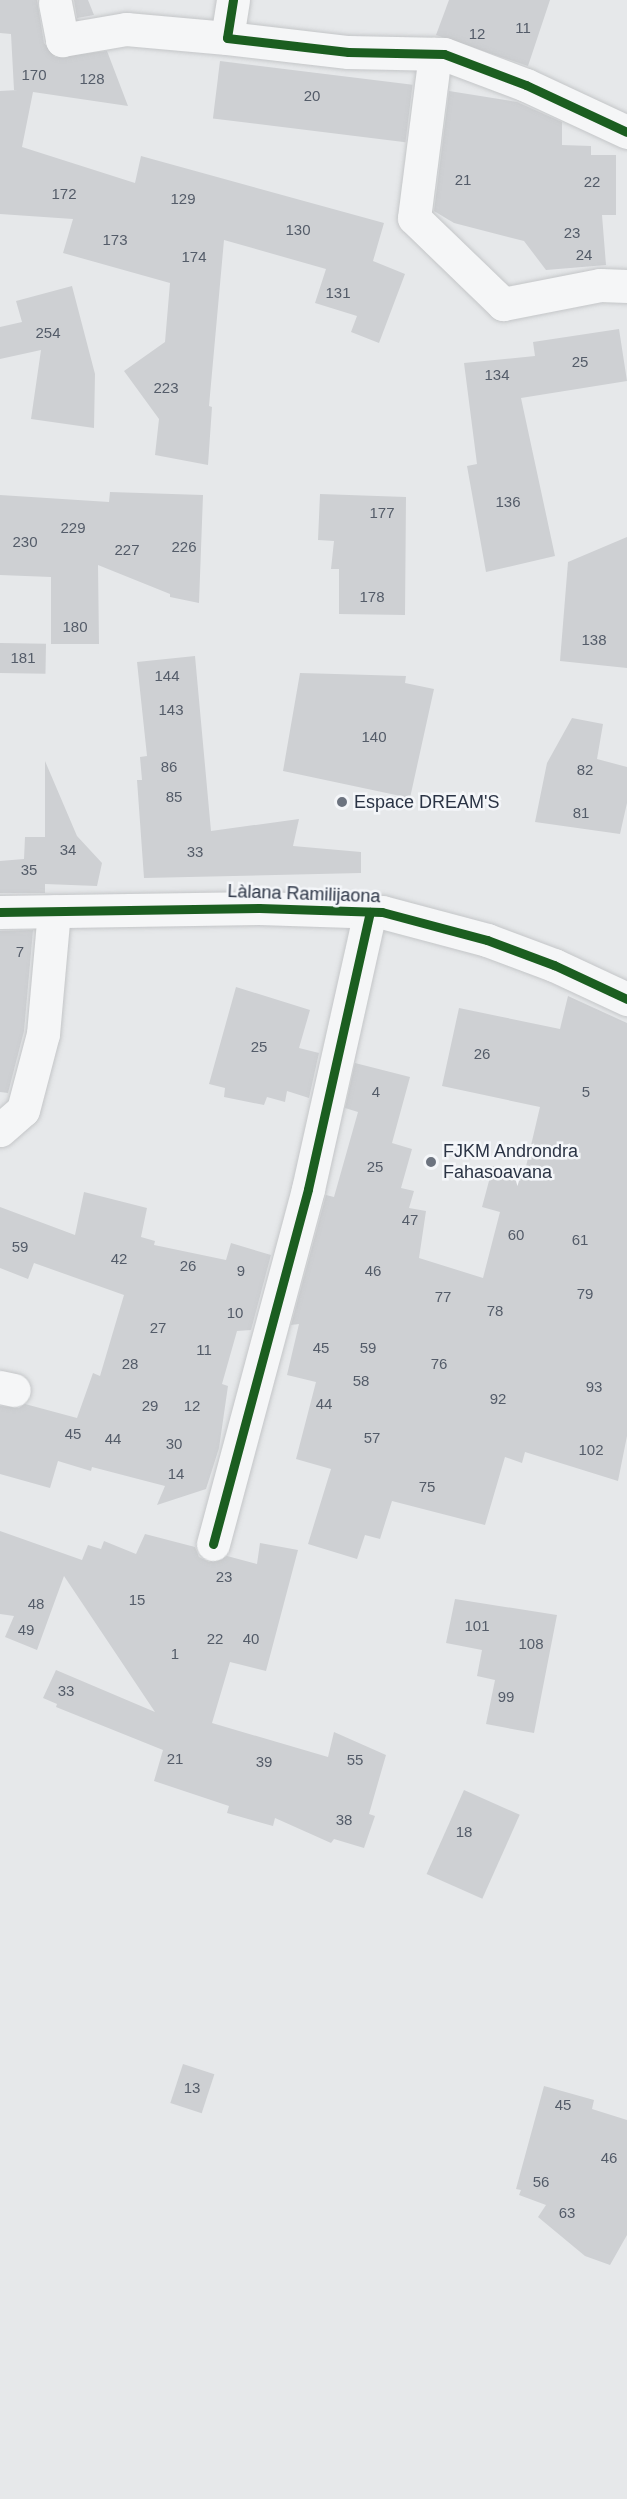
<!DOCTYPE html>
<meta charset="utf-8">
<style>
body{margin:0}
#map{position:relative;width:627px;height:2499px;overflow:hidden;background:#e6e8ea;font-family:Arial,sans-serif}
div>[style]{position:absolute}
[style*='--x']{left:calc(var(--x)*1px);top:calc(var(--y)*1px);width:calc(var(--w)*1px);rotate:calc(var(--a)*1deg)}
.building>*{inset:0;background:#ced0d3;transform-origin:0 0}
.roads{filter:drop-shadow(0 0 2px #c4c6c8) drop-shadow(0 0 2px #c4c6c8)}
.minor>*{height:33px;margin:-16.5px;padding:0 16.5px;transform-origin:16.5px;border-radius:16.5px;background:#f5f6f7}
.cycleway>*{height:9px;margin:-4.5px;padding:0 4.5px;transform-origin:4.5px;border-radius:4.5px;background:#1b5e20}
.dots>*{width:16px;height:16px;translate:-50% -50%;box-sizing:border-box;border:3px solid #f4f6f9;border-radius:50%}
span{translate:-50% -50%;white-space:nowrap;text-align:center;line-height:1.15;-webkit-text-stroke:5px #f4f6f9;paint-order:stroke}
.number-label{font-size:15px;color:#545c69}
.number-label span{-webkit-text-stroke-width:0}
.poi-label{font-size:18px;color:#2b3445}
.left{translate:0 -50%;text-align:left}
.street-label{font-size:18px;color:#2b3445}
</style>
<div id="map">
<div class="building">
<i style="clip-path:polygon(0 0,37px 0,44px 43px,55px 57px,107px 51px,128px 106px,33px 92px,22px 147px,135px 183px,141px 156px,384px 223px,373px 261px,405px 274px,379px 343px,351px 332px,357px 316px,315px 303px,326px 269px,224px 240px,209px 406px,212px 407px,208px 465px,155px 455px,159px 419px,124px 371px,165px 342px,170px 283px,63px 253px,73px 219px,0 214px,0 91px,18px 90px,14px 90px,11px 34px,0 33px)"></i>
<i style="clip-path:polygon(74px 0,88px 0,94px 15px,77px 18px)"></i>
<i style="clip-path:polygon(449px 0,550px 0,528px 66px,436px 35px)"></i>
<i style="left:220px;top:61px;width:194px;height:58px;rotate:7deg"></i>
<i style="clip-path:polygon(449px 91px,517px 102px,562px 122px,562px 145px,591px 146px,591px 155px,616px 155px,616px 215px,602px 215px,606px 265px,546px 270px,524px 241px,454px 223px,434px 211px)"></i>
<i style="clip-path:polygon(72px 286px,95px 374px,94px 428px,31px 419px,41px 350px,0 359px,0 327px,22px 322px,16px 301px)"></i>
<i style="clip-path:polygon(619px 329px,627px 381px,521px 398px,555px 556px,486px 572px,467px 466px,477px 464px,464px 363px,535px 356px,533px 342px)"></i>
<i style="clip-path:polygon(110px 492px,203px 495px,199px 603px,170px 597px,170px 594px,98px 565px,99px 644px,51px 644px,51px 577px,0 575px,0 495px,109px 502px)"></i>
<i style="clip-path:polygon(320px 494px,406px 497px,405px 615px,339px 614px,339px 569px,331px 569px,334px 541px,318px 540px)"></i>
<i style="clip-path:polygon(627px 537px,627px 668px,560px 661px,568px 562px)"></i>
<i style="left:0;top:643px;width:46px;height:30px;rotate:1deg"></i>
<i style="clip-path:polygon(195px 656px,211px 831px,299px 819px,293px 846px,361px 852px,361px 873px,144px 878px,137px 780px,142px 780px,140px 757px,147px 756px,137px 662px)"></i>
<i style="clip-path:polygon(300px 673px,406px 676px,405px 683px,434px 689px,410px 798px,283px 771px)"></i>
<i style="clip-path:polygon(572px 718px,603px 724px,597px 759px,627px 767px,627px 803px,620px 834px,535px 822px,547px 763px)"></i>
<i style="clip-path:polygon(45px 761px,77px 836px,102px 863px,97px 886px,45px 884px,45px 893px,0 893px,0 861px,24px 859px,25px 837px,45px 837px)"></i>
<i style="clip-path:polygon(33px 930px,24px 1031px,8px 1093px,0 1092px,0 931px)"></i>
<i style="clip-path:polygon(236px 987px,310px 1010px,299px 1048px,319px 1053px,309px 1098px,287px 1091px,285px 1102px,267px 1097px,264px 1105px,224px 1097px,225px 1088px,209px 1084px)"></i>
<i style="clip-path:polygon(568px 996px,627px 1023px,627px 1436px,618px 1481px,525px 1452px,522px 1463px,505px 1457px,485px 1525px,392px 1501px,380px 1539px,365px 1535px,357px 1559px,308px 1544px,331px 1469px,296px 1459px,316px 1382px,287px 1375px,299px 1324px,291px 1325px,326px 1195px,334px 1197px,358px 1112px,345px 1108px,355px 1063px,410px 1077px,392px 1143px,412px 1149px,401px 1188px,414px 1191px,409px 1208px,426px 1211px,419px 1258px,483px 1278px,500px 1212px,482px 1207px,493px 1166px,524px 1175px,540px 1107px,442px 1086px,459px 1008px,560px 1029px)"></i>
<i style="clip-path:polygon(84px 1192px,147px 1208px,141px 1237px,155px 1241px,154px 1245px,226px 1260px,231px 1243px,271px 1255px,251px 1330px,237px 1331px,222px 1384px,228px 1386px,219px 1448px,206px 1489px,157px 1505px,165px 1486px,92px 1467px,91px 1471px,58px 1461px,50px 1488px,0 1474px,0 1406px,19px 1408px,25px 1404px,77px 1418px,93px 1373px,100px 1376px,124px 1295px,34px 1263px,28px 1279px,0 1268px,0 1207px,75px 1235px)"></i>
<i style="clip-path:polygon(0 1531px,82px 1560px,88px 1545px,101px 1549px,104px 1541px,136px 1554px,145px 1534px,195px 1547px,199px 1557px,209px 1562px,227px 1556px,257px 1564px,260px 1543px,298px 1550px,266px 1671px,230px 1662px,212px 1723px,328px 1757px,334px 1732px,386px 1755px,369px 1814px,375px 1816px,364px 1848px,334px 1839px,331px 1843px,275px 1818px,273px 1826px,227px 1813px,229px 1806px,154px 1781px,163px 1750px,56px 1707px,57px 1704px,43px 1698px,56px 1670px,155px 1712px,64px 1576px,37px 1650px,5px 1637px,14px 1616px,0 1614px)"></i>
<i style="clip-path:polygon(455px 1599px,557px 1615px,534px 1733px,486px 1724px,495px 1680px,477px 1676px,482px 1650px,446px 1643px)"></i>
<i style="left:464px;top:1790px;width:61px;height:92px;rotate:24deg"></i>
<i style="left:183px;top:2064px;width:33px;height:41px;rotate:18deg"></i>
<i style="clip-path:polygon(544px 2086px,594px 2100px,592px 2109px,627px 2120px,627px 2235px,610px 2265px,585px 2256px,538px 2217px,546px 2205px,519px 2195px,521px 2190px,516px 2189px)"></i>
</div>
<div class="roads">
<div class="minor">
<i style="--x:233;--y:0;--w:38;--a:99"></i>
<i style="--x:227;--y:38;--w:122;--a:6.6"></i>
<i style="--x:348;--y:52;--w:96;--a:1.2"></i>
<i style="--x:444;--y:54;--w:88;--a:20.7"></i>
<i style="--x:526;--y:85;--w:111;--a:25"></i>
<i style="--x:55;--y:3;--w:38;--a:79"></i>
<i style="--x:62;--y:40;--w:65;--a:-9.8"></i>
<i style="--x:126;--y:29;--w:101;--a:5.1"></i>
<i style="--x:435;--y:54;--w:165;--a:97.3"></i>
<i style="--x:414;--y:218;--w:124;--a:44"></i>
<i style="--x:503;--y:304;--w:99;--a:-11.1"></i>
<i style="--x:600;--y:285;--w:27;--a:2"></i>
<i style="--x:0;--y:912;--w:259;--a:-0.9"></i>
<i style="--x:259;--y:908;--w:123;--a:1.9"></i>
<i style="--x:382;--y:912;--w:109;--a:14.9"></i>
<i style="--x:487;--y:940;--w:72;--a:20.5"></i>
<i style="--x:554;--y:965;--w:81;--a:25"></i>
<i style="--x:0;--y:1130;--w:30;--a:-41"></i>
<i style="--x:23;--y:1110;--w:79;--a:-75.3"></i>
<i style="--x:43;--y:1034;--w:123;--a:-84.9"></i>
<i style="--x:0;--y:1387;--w:14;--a:12"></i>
<i style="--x:213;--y:1544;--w:367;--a:-75"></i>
<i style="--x:308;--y:1189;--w:284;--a:-77.4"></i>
</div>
</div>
<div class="cycleway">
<i style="--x:233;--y:0;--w:38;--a:99"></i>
<i style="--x:227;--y:38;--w:122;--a:6.6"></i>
<i style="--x:348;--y:52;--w:96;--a:1.2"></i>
<i style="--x:444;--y:54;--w:88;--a:20.7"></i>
<i style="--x:526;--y:85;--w:111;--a:25"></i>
<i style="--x:0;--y:912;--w:259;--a:-0.9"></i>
<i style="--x:259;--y:908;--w:123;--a:1.9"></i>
<i style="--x:382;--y:912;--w:109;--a:14.9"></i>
<i style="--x:487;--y:940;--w:72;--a:20.5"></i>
<i style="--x:554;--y:965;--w:81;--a:25"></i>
<i style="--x:213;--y:1544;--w:367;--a:-75"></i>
<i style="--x:308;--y:1189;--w:284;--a:-77.4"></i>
</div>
<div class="dots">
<i style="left:342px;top:802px;background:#6c737f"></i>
<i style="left:431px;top:1162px;background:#6c737f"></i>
</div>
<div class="number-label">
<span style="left:523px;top:28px">11</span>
<span style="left:477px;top:34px">12</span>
<span style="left:34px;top:75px">170</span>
<span style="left:92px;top:79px">128</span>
<span style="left:312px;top:96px">20</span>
<span style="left:463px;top:180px">21</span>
<span style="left:592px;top:182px">22</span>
<span style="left:64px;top:194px">172</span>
<span style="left:183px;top:199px">129</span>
<span style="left:298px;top:230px">130</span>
<span style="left:572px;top:233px">23</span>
<span style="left:115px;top:240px">173</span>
<span style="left:584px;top:255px">24</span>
<span style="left:194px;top:257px">174</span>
<span style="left:338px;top:293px">131</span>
<span style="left:48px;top:333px">254</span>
<span style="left:580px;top:362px">25</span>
<span style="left:497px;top:375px">134</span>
<span style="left:166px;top:388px">223</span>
<span style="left:508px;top:502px">136</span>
<span style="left:382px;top:513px">177</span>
<span style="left:73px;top:528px">229</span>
<span style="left:25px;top:542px">230</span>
<span style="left:184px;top:547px">226</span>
<span style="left:127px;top:550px">227</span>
<span style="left:372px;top:597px">178</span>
<span style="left:75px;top:627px">180</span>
<span style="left:594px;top:640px">138</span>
<span style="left:23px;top:658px">181</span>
<span style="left:167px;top:676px">144</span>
<span style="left:171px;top:710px">143</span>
<span style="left:374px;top:737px">140</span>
<span style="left:169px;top:767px">86</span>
<span style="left:585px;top:770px">82</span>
<span style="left:174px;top:797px">85</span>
<span style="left:581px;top:813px">81</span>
<span style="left:68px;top:850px">34</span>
<span style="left:195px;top:852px">33</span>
<span style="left:29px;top:870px">35</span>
<span style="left:20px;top:952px">7</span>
<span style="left:259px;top:1047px">25</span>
<span style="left:482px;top:1054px">26</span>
<span style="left:376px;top:1092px">4</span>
<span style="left:586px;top:1092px">5</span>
<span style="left:375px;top:1167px">25</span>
<span style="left:410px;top:1220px">47</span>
<span style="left:516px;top:1235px">60</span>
<span style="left:580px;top:1240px">61</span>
<span style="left:20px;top:1247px">59</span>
<span style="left:119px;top:1259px">42</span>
<span style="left:188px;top:1266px">26</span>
<span style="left:241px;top:1271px">9</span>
<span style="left:373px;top:1271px">46</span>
<span style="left:585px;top:1294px">79</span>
<span style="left:443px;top:1297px">77</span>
<span style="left:495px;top:1311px">78</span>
<span style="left:235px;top:1313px">10</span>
<span style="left:158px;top:1328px">27</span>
<span style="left:321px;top:1348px">45</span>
<span style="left:368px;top:1348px">59</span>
<span style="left:204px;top:1350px">11</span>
<span style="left:130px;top:1364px">28</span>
<span style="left:439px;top:1364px">76</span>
<span style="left:361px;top:1381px">58</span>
<span style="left:594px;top:1387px">93</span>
<span style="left:498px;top:1399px">92</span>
<span style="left:324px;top:1404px">44</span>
<span style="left:150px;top:1406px">29</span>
<span style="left:192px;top:1406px">12</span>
<span style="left:73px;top:1434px">45</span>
<span style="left:372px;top:1438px">57</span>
<span style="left:113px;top:1439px">44</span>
<span style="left:174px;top:1444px">30</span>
<span style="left:591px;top:1450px">102</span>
<span style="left:176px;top:1474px">14</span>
<span style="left:427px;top:1487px">75</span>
<span style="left:224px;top:1577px">23</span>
<span style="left:137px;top:1600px">15</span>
<span style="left:36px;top:1604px">48</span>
<span style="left:477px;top:1626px">101</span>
<span style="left:26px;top:1630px">49</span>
<span style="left:215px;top:1639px">22</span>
<span style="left:251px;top:1639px">40</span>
<span style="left:531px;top:1644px">108</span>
<span style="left:175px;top:1654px">1</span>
<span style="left:66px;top:1691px">33</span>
<span style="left:506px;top:1697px">99</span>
<span style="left:175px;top:1759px">21</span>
<span style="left:355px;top:1760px">55</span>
<span style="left:264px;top:1762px">39</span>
<span style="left:344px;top:1820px">38</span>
<span style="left:464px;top:1832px">18</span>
<span style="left:192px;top:2088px">13</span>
<span style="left:563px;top:2105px">45</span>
<span style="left:609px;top:2158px">46</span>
<span style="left:541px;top:2182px">56</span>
<span style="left:567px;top:2213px">63</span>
</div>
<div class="poi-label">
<span class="left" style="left:354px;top:802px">Espace DREAM'S</span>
<span class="left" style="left:443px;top:1162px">FJKM Androndra<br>Fahasoavana</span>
</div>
<div class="street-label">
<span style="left:304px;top:894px;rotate:2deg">Làlana Ramilijaona</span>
</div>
</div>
